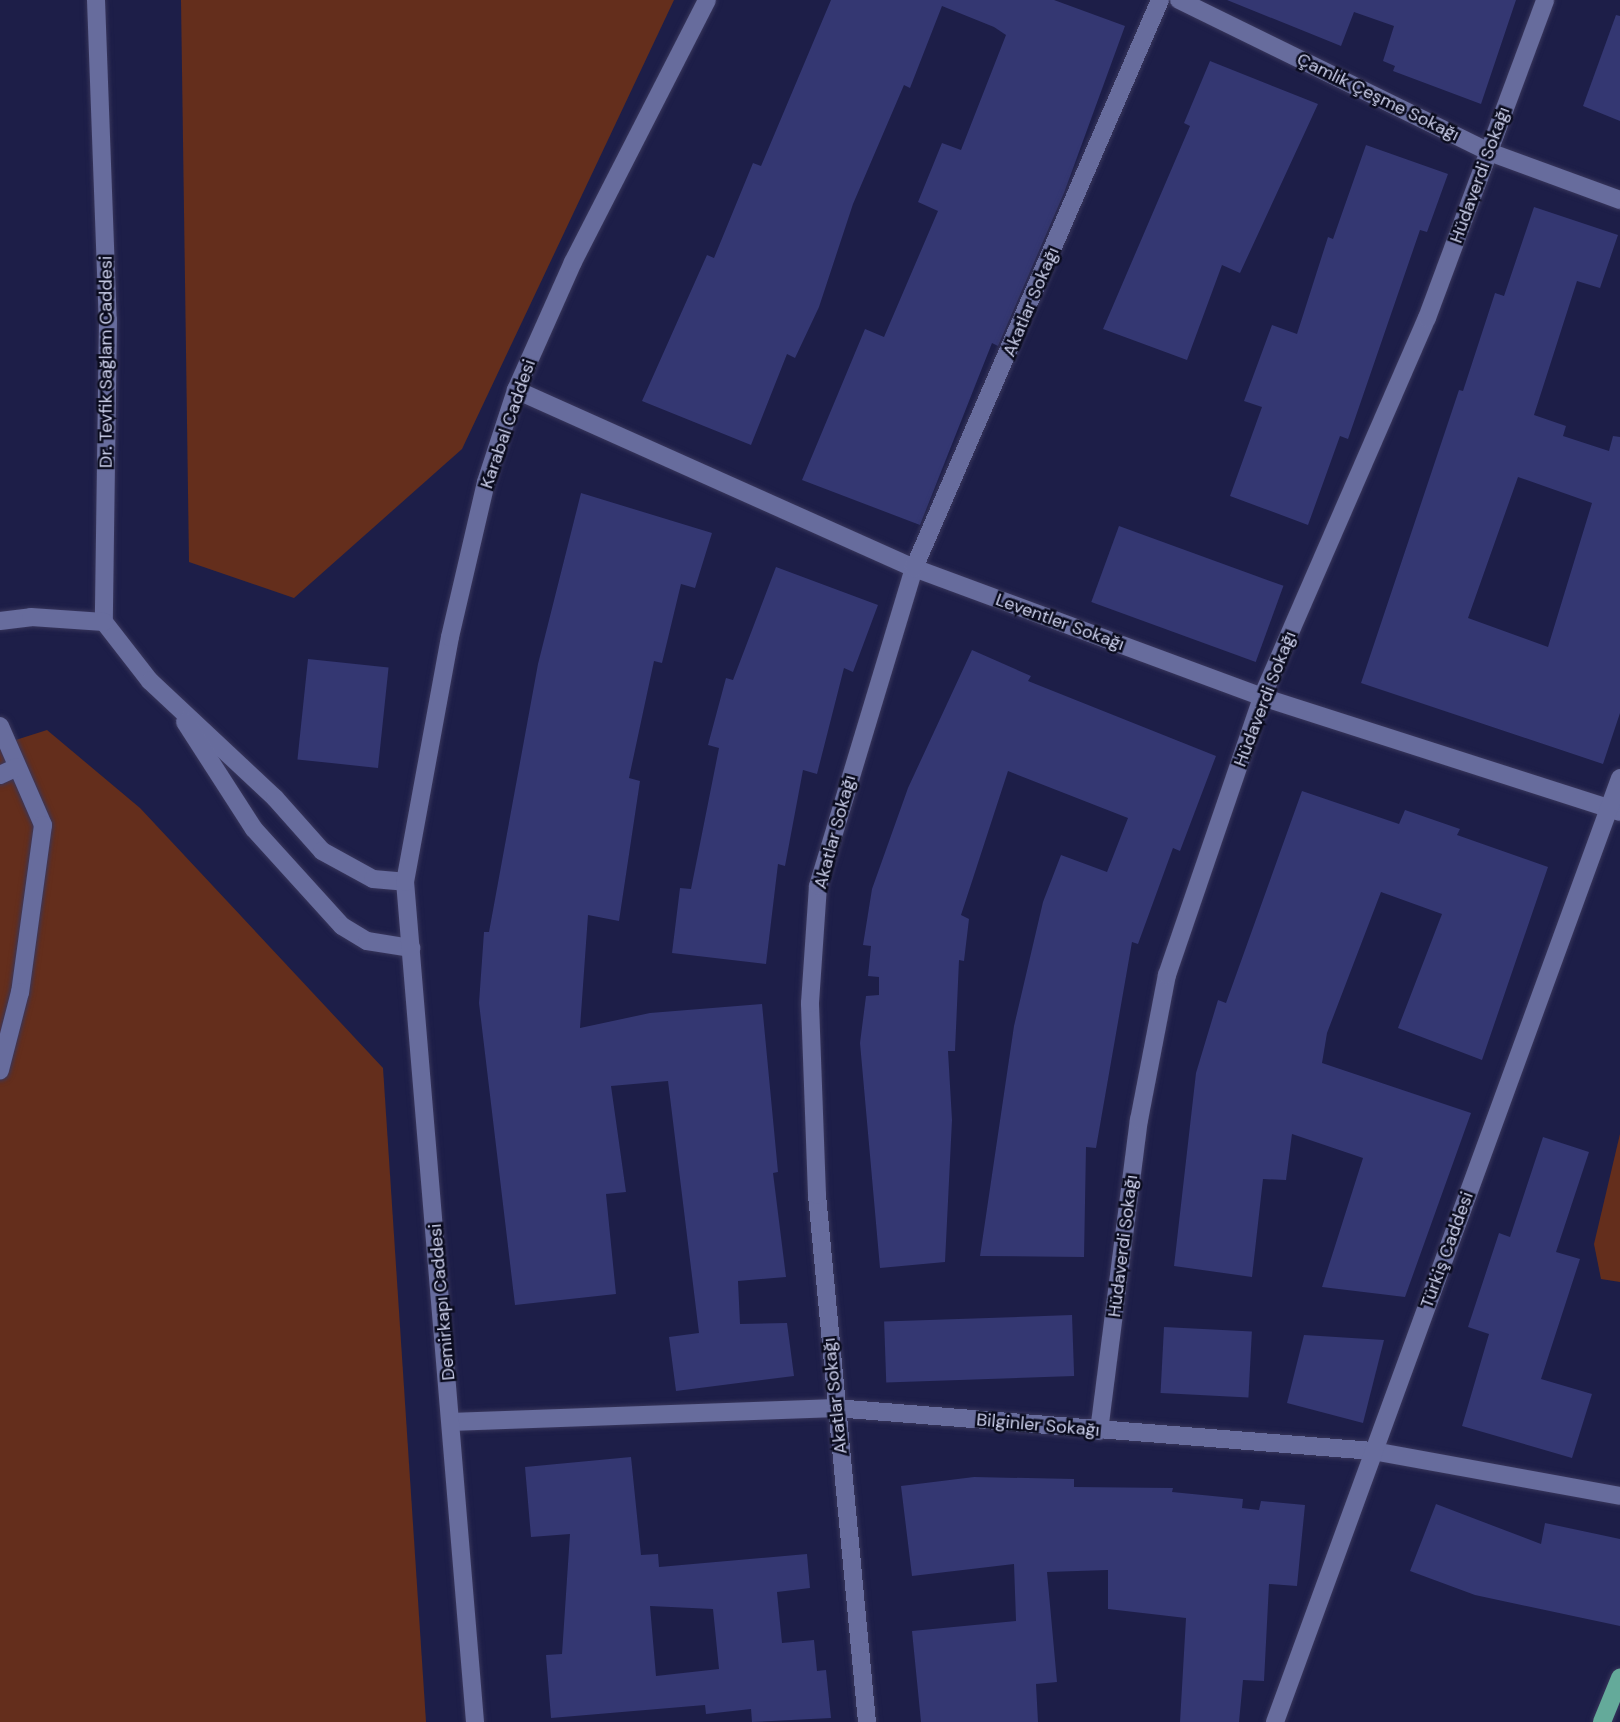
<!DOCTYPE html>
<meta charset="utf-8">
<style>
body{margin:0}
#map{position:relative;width:1620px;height:1722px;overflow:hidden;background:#1d1e48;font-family:"DM Sans",sans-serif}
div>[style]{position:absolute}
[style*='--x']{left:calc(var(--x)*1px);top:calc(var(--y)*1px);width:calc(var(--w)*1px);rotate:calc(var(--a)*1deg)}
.green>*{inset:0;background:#642e1c}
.building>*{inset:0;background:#343772;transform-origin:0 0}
.roads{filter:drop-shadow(0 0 2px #38365b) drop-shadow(0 0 2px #38365b)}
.minor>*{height:18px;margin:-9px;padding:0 9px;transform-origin:9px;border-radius:9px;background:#676c9d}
.major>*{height:18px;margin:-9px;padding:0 9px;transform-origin:9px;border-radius:9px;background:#64aa9a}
span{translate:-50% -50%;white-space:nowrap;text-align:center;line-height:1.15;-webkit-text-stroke:5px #0a0b1e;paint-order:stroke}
.street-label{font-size:18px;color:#cdd1ed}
</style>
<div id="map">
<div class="green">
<i style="clip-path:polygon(181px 0,674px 0,462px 449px,294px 598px,189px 562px)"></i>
<i style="clip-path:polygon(47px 730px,140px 808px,383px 1068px,426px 1722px,0 1722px,0 745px)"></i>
<i style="clip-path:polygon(1620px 1134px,1620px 1282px,1601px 1279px,1594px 1244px)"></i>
</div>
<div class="building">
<i style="clip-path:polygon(831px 0,1054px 0,1125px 26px,1064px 193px,998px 346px,992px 343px,920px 525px,802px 480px,865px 329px,884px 337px,938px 211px,918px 202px,942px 143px,961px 150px,1006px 35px,994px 27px,942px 6px,910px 88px,904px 85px,853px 204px,819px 307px,795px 358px,787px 354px,751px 445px,642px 401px,707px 255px,714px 258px,753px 163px,761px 166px)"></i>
<i style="clip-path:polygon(1227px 0,1516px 0,1481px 104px,1393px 71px,1395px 66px,1383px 61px,1394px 26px,1354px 12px,1341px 46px)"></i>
<i style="clip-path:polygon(1616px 15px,1620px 16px,1620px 121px,1583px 106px)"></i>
<i style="clip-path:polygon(1210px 61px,1318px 104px,1240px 273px,1222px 265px,1187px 360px,1103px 329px,1190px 126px,1184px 123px)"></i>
<i style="clip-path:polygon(1366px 145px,1448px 174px,1427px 232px,1420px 230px,1348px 439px,1340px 436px,1308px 525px,1230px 496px,1262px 407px,1244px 401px,1272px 325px,1297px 334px,1328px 237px,1333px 239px)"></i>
<i style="clip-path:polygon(evenodd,1534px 207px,1618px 235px,1600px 288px,1577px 281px,1534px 415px,1566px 426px,1563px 436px,1609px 451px,1613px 436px,1620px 437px,1620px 713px,1603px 764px,1361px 683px,1459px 390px,1463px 391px,1495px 293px,1504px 296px,1534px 207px,1518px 477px,1592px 503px,1548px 647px,1468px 618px,1518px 477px)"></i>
<i style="clip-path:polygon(581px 493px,712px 533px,695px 588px,681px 584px,662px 663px,654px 661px,629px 778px,640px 781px,619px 921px,588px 915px,580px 1028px,650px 1013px,762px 1004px,778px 1172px,773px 1173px,786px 1277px,738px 1281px,740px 1324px,787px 1323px,794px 1376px,676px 1391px,669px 1337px,699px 1333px,668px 1081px,611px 1086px,626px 1192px,606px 1194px,616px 1294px,515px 1305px,479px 1003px,484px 932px,489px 932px,538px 664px)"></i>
<i style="left:1119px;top:526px;width:175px;height:81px;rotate:20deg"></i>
<i style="clip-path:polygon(776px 567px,878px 605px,853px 672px,844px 668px,817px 774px,803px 770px,785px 866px,778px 864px,766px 964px,672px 953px,680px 888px,691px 889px,719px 748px,708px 745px,726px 678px,733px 680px)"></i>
<i style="clip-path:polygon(972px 650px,1031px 676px,1028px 681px,1216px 756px,1180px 851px,1173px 848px,1138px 944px,1132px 942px,1096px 1148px,1086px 1147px,1084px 1257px,980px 1256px,1014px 1026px,1043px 902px,1061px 855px,1107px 872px,1128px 818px,1008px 771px,961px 915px,969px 919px,964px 961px,959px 960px,955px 1051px,948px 1051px,952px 1120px,945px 1262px,880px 1268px,860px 1043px,866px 996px,879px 995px,879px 977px,868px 976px,871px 946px,863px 945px,872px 889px,908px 788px)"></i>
<i style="left:308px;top:659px;width:81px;height:101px;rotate:6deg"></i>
<i style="clip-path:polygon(1302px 791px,1399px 824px,1405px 810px,1460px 829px,1457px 835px,1548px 867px,1482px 1060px,1398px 1028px,1442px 914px,1381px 892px,1327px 1033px,1322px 1063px,1471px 1113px,1405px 1297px,1322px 1287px,1363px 1158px,1292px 1134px,1286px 1180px,1263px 1179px,1252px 1277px,1174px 1266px,1196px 1073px,1218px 1000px,1226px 1003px)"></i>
<i style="clip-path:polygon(1543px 1137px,1589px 1152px,1556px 1252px,1580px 1259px,1541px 1379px,1592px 1394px,1572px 1458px,1462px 1426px,1489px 1334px,1468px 1327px,1499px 1233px,1510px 1237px)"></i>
<i style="left:1072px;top:1315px;width:61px;height:188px;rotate:88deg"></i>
<i style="left:1164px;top:1327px;width:88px;height:66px;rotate:3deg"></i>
<i style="clip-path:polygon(1304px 1335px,1384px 1340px,1363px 1423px,1287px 1403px)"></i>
<i style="clip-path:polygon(evenodd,631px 1457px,641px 1555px,658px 1554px,659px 1567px,807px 1554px,810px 1588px,777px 1592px,782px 1643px,814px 1640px,817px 1671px,826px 1670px,831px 1718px,752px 1722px,751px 1709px,706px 1714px,705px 1705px,551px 1718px,546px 1655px,562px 1654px,570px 1534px,531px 1537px,525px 1467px,631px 1457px,650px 1606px,713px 1609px,719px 1669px,656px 1676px,650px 1606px)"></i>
<i style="clip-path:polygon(974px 1477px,1074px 1479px,1074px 1487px,1173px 1488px,1172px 1492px,1243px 1499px,1242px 1508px,1259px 1510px,1261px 1501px,1305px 1505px,1297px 1586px,1269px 1584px,1264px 1681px,1243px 1680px,1239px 1722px,1180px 1722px,1186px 1618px,1108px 1609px,1108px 1570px,1047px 1572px,1057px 1682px,1036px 1684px,1038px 1722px,921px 1722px,912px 1631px,1016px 1621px,1014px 1564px,912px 1576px,901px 1486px)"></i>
<i style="clip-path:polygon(1436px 1504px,1541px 1544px,1545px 1523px,1620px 1539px,1620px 1626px,1475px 1595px,1410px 1571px)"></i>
</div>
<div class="roads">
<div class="minor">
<i style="--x:96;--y:0;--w:320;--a:87.9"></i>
<i style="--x:108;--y:320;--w:302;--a:90.8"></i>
<i style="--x:104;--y:622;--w:75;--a:52.1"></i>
<i style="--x:150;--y:681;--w:171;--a:43.1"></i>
<i style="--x:275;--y:798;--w:71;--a:48.4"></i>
<i style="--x:322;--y:851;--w:58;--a:28.8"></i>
<i style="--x:373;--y:879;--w:32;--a:5"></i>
<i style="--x:1179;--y:0;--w:345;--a:26.1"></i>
<i style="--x:1489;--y:152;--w:140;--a:20.1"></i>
<i style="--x:516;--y:390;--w:436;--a:24.1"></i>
<i style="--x:914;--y:568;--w:371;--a:20.3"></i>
<i style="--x:1262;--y:697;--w:376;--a:17.8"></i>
<i style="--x:0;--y:621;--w:31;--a:-7"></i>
<i style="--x:31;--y:617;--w:73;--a:3.9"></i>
<i style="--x:185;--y:722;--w:127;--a:57.2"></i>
<i style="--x:254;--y:829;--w:131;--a:47.8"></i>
<i style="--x:342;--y:926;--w:29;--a:31"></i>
<i style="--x:367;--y:941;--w:45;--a:9"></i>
<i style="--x:0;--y:726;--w:108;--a:66.5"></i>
<i style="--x:43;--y:825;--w:169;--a:97.8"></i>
<i style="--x:20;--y:992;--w:81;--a:104.4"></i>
<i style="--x:0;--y:775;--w:19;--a:-25"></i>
<i style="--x:452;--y:1422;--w:383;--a:-2.1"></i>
<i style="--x:835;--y:1408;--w:540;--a:4.57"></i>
<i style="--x:1373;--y:1451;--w:251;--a:10.3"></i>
<i style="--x:1099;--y:1431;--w:314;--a:-82.7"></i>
<i style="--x:1139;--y:1120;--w:148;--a:-79.1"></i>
<i style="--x:1167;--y:975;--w:294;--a:-71.1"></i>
<i style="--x:1262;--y:697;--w:413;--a:-66.5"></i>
<i style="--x:1427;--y:318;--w:339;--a:-69.6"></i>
<i style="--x:475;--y:1722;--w:843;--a:-94.76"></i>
<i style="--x:405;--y:882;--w:249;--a:-79.6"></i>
<i style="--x:450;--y:637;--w:159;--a:-76.9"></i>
<i style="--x:486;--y:482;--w:97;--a:-71.9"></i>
<i style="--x:516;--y:390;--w:140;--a:-66"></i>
<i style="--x:573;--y:262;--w:294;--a:-62.9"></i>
<i style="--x:867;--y:1722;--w:529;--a:-95.42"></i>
<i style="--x:817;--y:1195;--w:192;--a:-92.1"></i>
<i style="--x:810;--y:1003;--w:117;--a:-86.1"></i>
<i style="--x:818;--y:886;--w:332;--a:-73.2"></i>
<i style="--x:914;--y:568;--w:619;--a:-66.58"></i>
<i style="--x:1275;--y:1722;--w:1005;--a:-69.92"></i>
</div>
<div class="major">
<i style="--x:1602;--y:1722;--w:48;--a:-67.8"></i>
</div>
</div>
<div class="street-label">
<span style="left:1378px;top:97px;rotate:26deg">Çamlık Çeşme Sokağı</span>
<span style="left:1480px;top:175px;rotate:-70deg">Hüdaverdi Sokağı</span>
<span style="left:1031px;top:302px;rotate:-67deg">Akatlar Sokağı</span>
<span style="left:106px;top:362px;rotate:-90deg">Dr. Tevfik Sağlam Caddesi</span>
<span style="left:508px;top:424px;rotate:-71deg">Karabal Caddesi</span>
<span style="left:1060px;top:622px;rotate:20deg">Leventler Sokağı</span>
<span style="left:1265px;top:699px;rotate:-69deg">Hüdaverdi Sokağı</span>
<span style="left:835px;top:832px;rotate:-75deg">Akatlar Sokağı</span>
<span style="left:1123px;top:1246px;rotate:-83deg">Hüdaverdi Sokağı</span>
<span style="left:1447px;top:1250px;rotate:-70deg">Türkiş Caddesi</span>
<span style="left:442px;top:1302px;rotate:-95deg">Demirkapı Caddesi</span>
<span style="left:835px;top:1396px;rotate:-96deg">Akatlar Sokağı</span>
<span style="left:1038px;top:1425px;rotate:5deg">Bilginler Sokağı</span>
</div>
</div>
